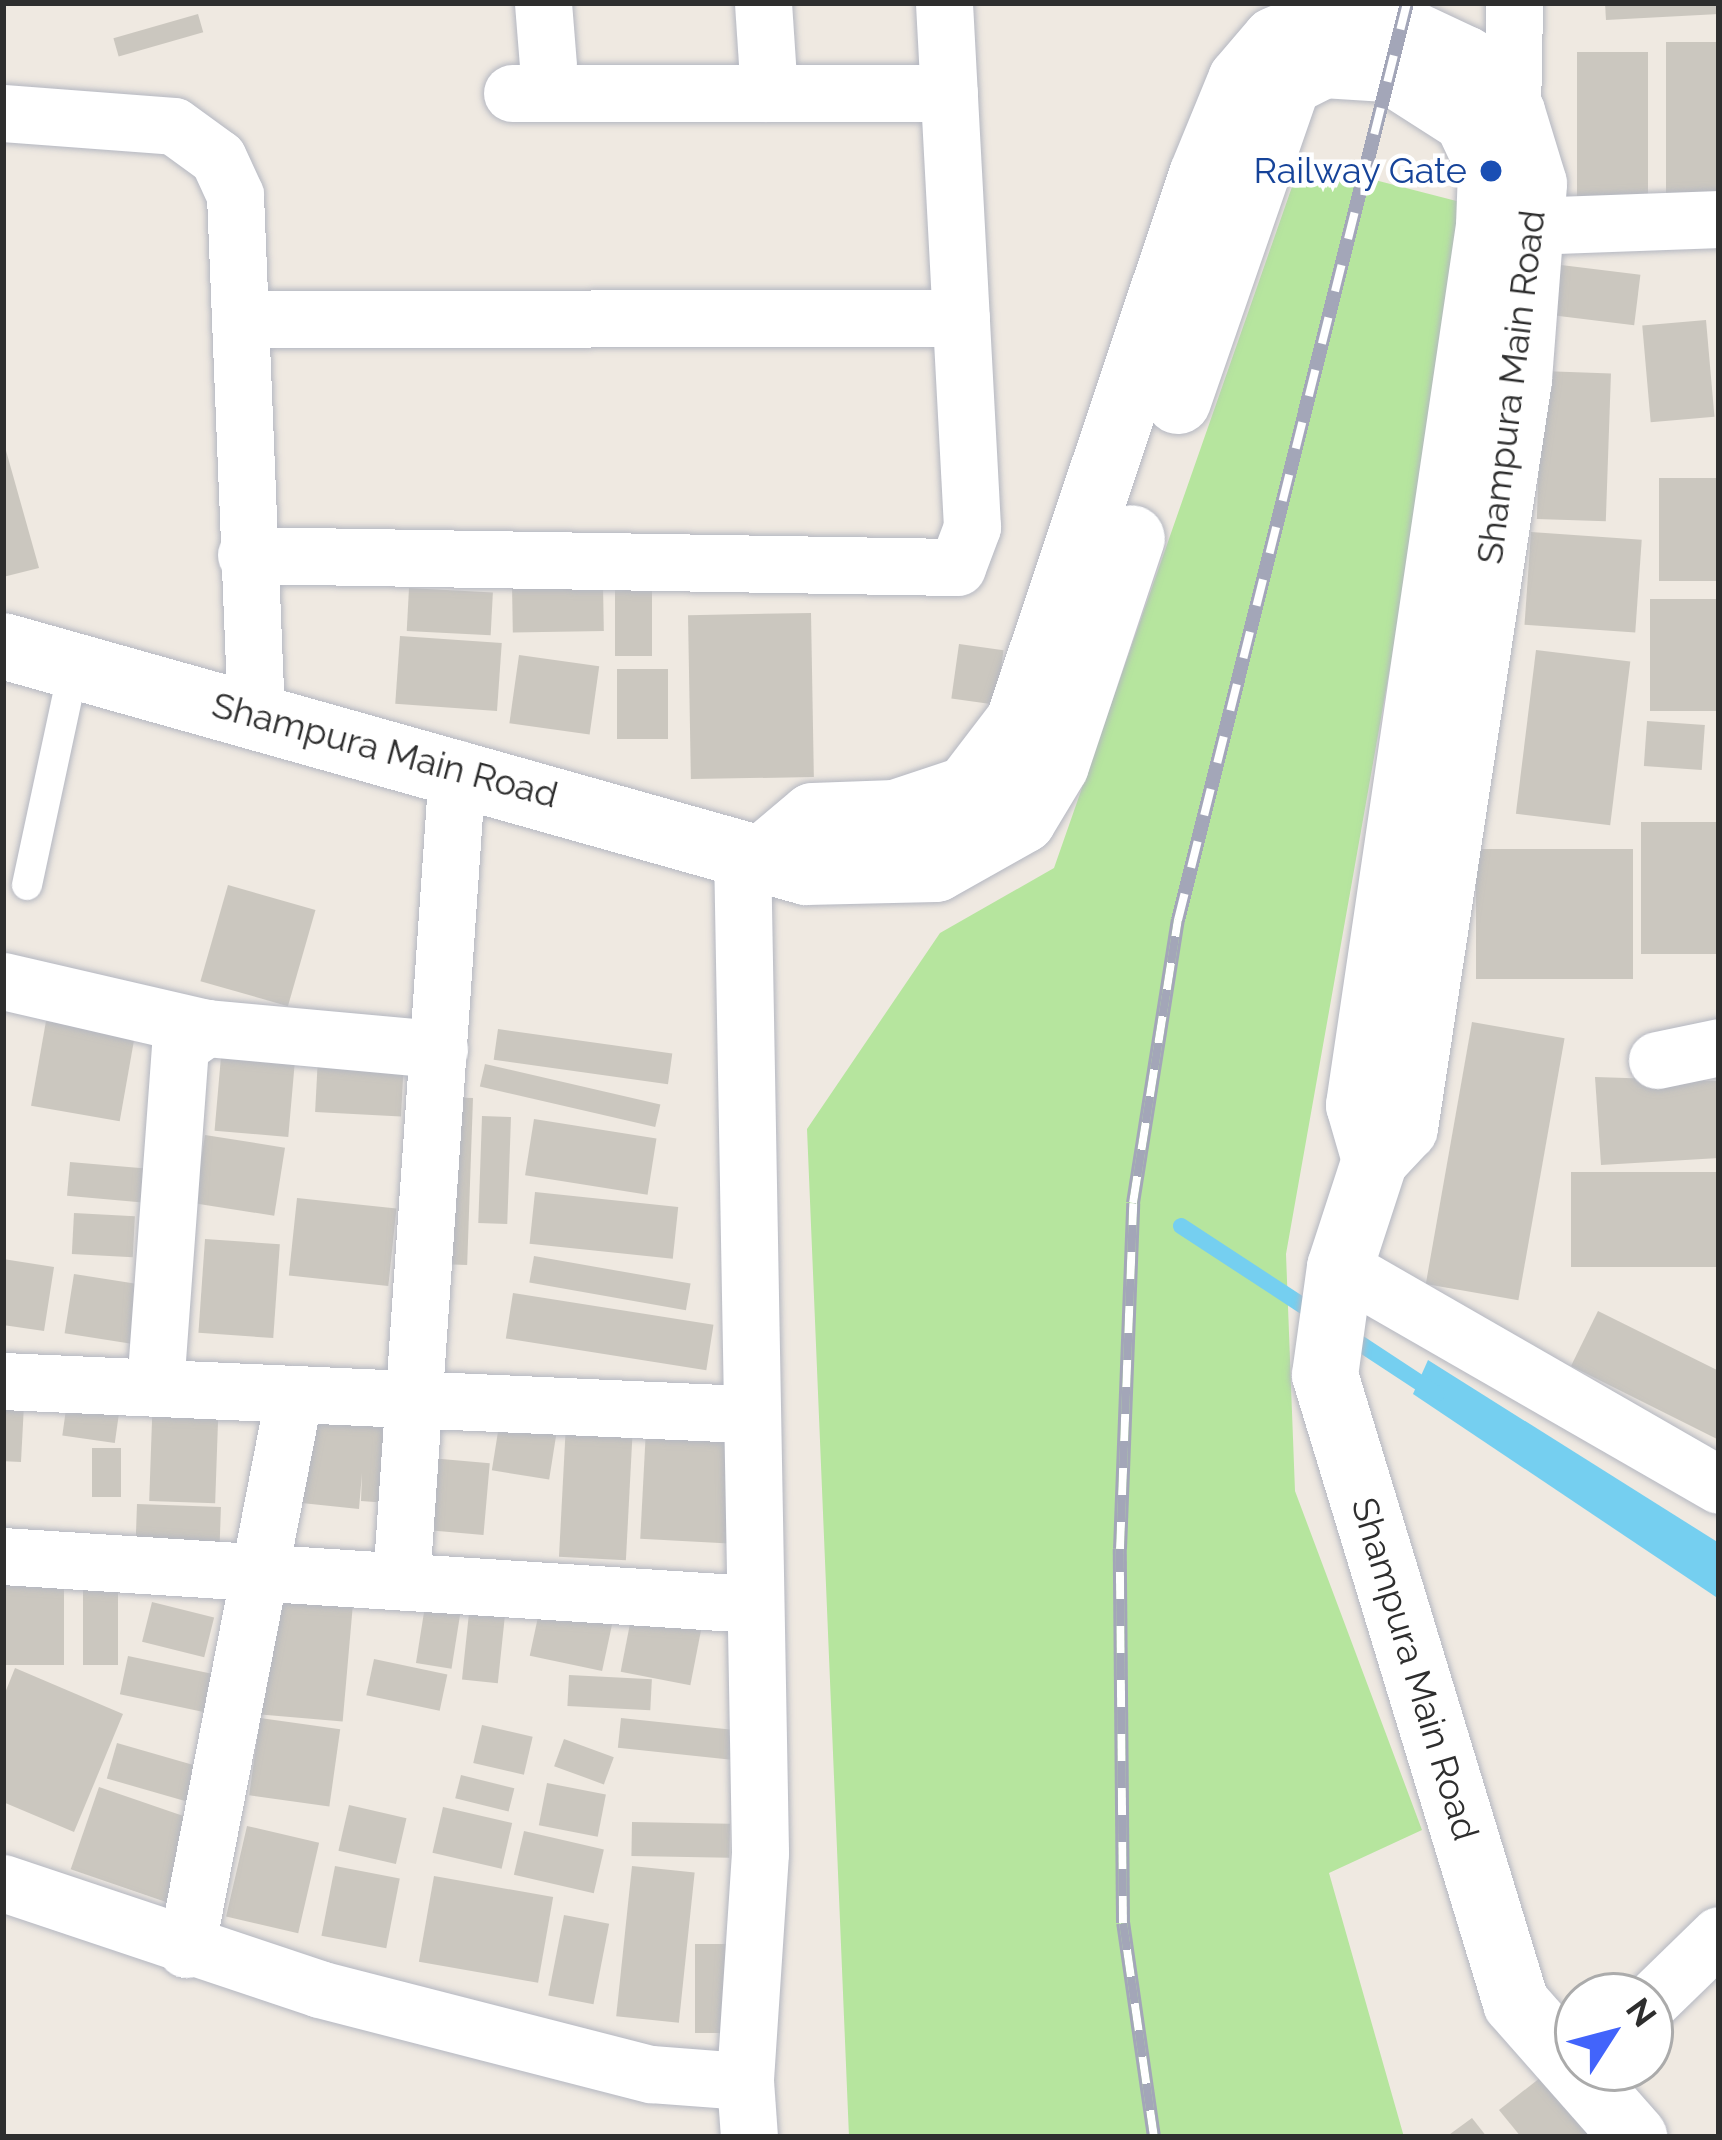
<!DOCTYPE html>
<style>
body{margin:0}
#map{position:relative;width:1722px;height:2140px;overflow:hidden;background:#efe9e1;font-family:Raleway,sans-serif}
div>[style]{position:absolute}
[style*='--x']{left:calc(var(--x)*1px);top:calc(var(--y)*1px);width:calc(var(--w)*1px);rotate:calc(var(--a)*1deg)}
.green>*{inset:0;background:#b6e59e}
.water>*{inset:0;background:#75cff0}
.stream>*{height:16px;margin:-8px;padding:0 8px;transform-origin:8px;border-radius:8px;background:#75cff0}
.building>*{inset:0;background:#cbc7bf;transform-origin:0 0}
.roads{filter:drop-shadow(0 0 3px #b4b7c1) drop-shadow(0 0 3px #b4b7c1)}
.service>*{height:30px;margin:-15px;padding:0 15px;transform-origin:15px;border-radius:15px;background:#fff}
.minor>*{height:57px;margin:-28.5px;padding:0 28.5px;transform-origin:28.5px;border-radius:28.5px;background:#fff}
.tertiary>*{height:66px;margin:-33px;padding:0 33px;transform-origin:33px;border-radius:33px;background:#fff}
.rail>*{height:14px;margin-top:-7px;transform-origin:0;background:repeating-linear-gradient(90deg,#fff 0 27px,#a3a6b8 0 54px);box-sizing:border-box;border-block:3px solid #a3a6b8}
.dots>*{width:33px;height:33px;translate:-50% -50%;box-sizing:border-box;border:6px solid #fff;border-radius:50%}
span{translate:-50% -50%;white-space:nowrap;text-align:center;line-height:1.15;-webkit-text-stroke:9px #fff;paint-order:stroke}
.transit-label{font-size:36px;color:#164399}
.right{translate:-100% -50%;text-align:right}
.street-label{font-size:36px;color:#2e2e2e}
.frame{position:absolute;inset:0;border:6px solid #2e2e2e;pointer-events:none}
.north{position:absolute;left:1554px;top:1972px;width:120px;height:120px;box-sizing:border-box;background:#fff;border:3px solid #ababab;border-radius:50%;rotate:54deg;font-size:33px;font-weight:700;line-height:48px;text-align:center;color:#2e2e2e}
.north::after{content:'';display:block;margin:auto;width:42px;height:54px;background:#4264fb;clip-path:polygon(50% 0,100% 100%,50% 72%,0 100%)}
</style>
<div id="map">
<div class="green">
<i style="clip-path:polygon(1301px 161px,1472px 205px,1286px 1254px,1295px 1491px,1422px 1830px,1329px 1873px,1404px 2137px,849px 2137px,807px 1129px,940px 933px,1054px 868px)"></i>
</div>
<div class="water">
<i style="clip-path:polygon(1428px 1360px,1719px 1543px,1719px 1599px,1413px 1394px)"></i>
</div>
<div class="stream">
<i style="--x:1181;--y:1226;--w:163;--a:33.2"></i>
<i style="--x:1344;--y:1333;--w:111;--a:33.3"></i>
</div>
<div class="building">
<i style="clip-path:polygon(1605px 3px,1719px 3px,1719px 14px,1606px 20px)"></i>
<i style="left:198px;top:14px;width:19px;height:88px;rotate:74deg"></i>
<i style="left:1666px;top:42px;width:53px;height:164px"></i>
<i style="left:1577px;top:52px;width:71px;height:151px"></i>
<i style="left:1561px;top:265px;width:80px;height:51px;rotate:7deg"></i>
<i style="left:1706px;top:320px;width:97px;height:64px;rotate:85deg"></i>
<i style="left:1542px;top:371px;width:69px;height:148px;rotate:2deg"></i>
<i style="clip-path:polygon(3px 440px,39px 568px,3px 577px)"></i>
<i style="left:1659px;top:478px;width:60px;height:103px"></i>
<i style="left:1531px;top:532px;width:111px;height:93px;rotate:4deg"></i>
<i style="left:603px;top:584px;width:47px;height:91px;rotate:89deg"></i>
<i style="left:615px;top:587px;width:37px;height:69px"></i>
<i style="left:409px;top:588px;width:84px;height:43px;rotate:3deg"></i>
<i style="left:1719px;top:599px;width:112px;height:69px;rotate:90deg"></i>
<i style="left:811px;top:613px;width:164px;height:123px;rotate:89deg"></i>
<i style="left:400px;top:636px;width:102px;height:68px;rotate:4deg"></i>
<i style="left:959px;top:644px;width:45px;height:55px;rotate:8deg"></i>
<i style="left:1536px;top:650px;width:95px;height:165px;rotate:7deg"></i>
<i style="left:519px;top:655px;width:81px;height:69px;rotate:8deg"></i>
<i style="left:617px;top:669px;width:51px;height:70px"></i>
<i style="left:1647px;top:721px;width:58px;height:45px;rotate:4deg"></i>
<i style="left:1719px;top:822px;width:132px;height:78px;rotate:90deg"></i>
<i style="left:1476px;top:849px;width:157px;height:130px"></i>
<i style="left:228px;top:885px;width:91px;height:100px;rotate:16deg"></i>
<i style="left:46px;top:1021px;width:90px;height:86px;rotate:10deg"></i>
<i style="left:1472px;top:1022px;width:94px;height:266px;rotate:10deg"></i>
<i style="left:498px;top:1029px;width:176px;height:31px;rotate:8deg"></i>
<i style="left:223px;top:1034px;width:74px;height:97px;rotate:5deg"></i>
<i style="left:318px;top:1057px;width:86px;height:55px;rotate:3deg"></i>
<i style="left:485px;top:1064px;width:180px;height:23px;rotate:13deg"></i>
<i style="clip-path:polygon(1595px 1077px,1719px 1081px,1719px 1158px,1601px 1165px)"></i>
<i style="left:443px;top:1097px;width:30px;height:167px;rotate:2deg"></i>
<i style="left:482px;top:1116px;width:29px;height:107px;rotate:2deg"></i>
<i style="left:534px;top:1119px;width:124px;height:57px;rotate:9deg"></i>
<i style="left:205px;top:1135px;width:81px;height:69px;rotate:9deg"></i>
<i style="left:70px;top:1162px;width:76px;height:34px;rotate:5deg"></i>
<i style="left:1719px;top:1172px;width:95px;height:148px;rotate:90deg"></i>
<i style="left:535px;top:1192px;width:144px;height:52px;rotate:6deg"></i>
<i style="left:297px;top:1198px;width:100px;height:78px;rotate:6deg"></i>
<i style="left:74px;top:1213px;width:61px;height:41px;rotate:3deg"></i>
<i style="left:205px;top:1239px;width:75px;height:94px;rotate:4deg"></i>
<i style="left:534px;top:1256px;width:159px;height:27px;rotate:10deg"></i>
<i style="clip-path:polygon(3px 1259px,54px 1267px,44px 1331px,3px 1325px)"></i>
<i style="left:74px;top:1274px;width:74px;height:60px;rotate:9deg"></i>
<i style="left:513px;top:1293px;width:203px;height:46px;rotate:9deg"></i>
<i style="clip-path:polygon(1598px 1311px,1719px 1371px,1719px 1440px,1571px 1366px)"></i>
<i style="left:69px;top:1388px;width:53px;height:48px;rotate:8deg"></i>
<i style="left:153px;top:1392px;width:66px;height:109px;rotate:2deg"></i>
<i style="clip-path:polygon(300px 1400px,409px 1405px,402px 1504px,361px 1501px,362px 1473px,359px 1509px,292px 1502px)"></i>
<i style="left:3px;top:1404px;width:21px;height:57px;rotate:3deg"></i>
<i style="left:500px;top:1419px;width:58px;height:52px;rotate:9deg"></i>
<i style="left:566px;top:1423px;width:67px;height:134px;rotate:3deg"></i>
<i style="left:646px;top:1429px;width:89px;height:110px;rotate:3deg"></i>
<i style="left:92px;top:1448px;width:29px;height:49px"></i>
<i style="left:430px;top:1458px;width:60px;height:72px;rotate:5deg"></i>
<i style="left:137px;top:1504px;width:84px;height:56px;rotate:2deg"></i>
<i style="left:4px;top:1568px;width:60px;height:97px"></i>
<i style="left:83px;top:1572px;width:35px;height:93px"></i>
<i style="left:273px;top:1577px;width:82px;height:138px;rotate:5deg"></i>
<i style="left:428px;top:1587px;width:36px;height:77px;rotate:9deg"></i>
<i style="left:471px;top:1594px;width:36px;height:86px;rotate:6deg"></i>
<i style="left:542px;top:1598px;width:74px;height:59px;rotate:12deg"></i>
<i style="left:152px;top:1602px;width:64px;height:41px;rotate:14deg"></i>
<i style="left:634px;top:1603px;width:71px;height:70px;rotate:11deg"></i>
<i style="left:128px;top:1656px;width:88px;height:39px;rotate:12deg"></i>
<i style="left:374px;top:1659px;width:75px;height:37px;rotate:12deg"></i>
<i style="clip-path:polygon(15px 1668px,123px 1714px,74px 1832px,3px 1802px,3px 1698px)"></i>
<i style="left:569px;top:1675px;width:83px;height:31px;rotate:3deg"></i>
<i style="left:260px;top:1718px;width:81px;height:78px;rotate:8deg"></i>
<i style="left:621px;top:1718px;width:114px;height:30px;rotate:6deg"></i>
<i style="left:482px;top:1725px;width:52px;height:39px;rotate:13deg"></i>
<i style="left:564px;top:1739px;width:53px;height:29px;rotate:20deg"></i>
<i style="left:117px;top:1743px;width:103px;height:37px;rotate:16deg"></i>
<i style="left:461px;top:1775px;width:55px;height:24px;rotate:14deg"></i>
<i style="left:547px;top:1783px;width:60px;height:43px;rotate:11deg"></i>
<i style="left:99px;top:1787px;width:110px;height:87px;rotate:19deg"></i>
<i style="left:349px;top:1805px;width:59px;height:47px;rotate:13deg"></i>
<i style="left:443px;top:1807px;width:71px;height:47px;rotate:13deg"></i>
<i style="left:632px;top:1822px;width:98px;height:34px;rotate:1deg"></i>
<i style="left:247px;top:1826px;width:74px;height:93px;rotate:13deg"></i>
<i style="left:524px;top:1831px;width:82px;height:45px;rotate:13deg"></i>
<i style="left:335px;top:1866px;width:66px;height:71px;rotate:11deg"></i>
<i style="left:632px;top:1866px;width:63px;height:151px;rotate:6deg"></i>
<i style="left:434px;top:1876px;width:121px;height:87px;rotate:10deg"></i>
<i style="left:564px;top:1915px;width:46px;height:82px;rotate:11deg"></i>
<i style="left:695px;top:1944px;width:46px;height:89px"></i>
<i style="clip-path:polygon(1545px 2074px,1597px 2137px,1521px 2137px,1499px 2110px)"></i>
<i style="clip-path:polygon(1472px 2118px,1487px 2137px,1446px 2137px)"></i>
</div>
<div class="roads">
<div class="service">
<i style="--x:27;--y:885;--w:225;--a:-77.9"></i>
</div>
<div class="minor">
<i style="--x:543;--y:3;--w:62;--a:85.4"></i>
<i style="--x:763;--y:3;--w:90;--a:86.2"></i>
<i style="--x:512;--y:93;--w:437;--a:0"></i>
<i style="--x:1512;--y:112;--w:109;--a:-88.9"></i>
<i style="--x:3;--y:113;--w:171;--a:4.3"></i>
<i style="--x:174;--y:126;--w:54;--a:36"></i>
<i style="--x:218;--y:158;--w:41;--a:65.3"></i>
<i style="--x:235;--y:195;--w:520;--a:87.69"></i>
<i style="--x:1530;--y:226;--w:189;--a:-2.1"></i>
<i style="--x:241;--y:319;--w:720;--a:-0.08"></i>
<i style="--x:246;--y:555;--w:711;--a:0.97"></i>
<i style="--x:957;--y:567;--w:43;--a:-69.4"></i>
<i style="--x:972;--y:527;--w:525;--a:-93.06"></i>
<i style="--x:742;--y:850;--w:1003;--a:88.97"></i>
<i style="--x:760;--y:1853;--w:228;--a:93.8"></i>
<i style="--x:3;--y:981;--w:208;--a:13"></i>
<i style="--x:1657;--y:1060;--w:63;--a:-11.8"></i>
<i style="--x:1340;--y:1267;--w:437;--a:29.9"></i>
<i style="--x:3;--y:1381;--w:743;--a:2.55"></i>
<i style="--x:155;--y:1387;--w:342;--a:-85.8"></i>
<i style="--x:180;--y:1046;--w:32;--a:-35"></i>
<i style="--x:206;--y:1028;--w:234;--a:5.2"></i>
<i style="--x:3;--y:1556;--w:750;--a:3.67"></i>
<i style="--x:401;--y:1581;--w:814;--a:-86.05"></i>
<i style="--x:3;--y:1883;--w:333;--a:18.5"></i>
<i style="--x:319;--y:1989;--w:343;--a:14.4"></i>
<i style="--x:651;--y:2074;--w:94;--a:4.3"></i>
<i style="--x:745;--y:2081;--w:56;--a:85.9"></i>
<i style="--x:186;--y:1949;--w:565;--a:-78.99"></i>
<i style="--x:1650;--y:2002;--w:96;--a:-44.2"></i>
</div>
<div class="tertiary">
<i style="--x:1178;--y:401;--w:336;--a:-70.9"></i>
<i style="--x:1288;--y:83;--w:40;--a:-26.6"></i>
<i style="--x:1324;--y:65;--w:63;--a:3.6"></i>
<i style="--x:1387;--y:69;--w:95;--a:32.5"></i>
<i style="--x:1467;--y:120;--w:56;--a:64.8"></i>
<i style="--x:1491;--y:171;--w:55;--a:92.1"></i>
<i style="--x:1489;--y:226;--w:889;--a:98.41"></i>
<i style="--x:1359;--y:1105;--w:57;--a:73.8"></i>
<i style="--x:3;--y:646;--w:834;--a:15.72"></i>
<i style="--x:806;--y:872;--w:130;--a:-1.3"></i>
<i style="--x:936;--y:869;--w:100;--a:-29.4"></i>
<i style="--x:1023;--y:820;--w:64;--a:-59"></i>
<i style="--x:1056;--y:765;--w:239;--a:-71.5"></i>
<i style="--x:768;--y:854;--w:59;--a:-40.2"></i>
<i style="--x:813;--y:816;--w:82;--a:-2.1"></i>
<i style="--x:895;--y:813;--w:76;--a:-18.4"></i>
<i style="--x:967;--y:789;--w:86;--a:-52.6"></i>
<i style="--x:1019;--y:721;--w:576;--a:-71.47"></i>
<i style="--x:1202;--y:175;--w:103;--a:-67.7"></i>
<i style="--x:1241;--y:80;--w:52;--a:-49.6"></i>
<i style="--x:1275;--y:40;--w:52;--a:-22.6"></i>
<i style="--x:1323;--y:20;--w:76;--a:6"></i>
<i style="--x:1399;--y:28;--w:73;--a:25.2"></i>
<i style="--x:1465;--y:59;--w:71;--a:48.4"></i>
<i style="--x:1512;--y:112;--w:75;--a:73"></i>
<i style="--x:1534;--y:184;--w:197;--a:94.4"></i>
<i style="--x:1519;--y:380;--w:757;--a:98.67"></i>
<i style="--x:1405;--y:1128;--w:44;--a:133.2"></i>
<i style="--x:1375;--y:1160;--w:113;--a:108.1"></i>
<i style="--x:1340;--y:1267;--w:109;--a:97.9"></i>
<i style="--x:1325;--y:1375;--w:656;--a:73.08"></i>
<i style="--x:1516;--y:2003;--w:179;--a:48.6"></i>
</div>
</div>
<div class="rail">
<i style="--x:1154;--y:2137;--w:216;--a:-98.2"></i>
<i style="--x:1123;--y:1923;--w:374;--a:-90.5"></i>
<i style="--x:1120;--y:1549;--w:346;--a:-87.8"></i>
<i style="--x:1133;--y:1203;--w:287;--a:-81"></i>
<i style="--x:1178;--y:920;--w:945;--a:-75.98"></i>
</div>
<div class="dots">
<i style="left:1491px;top:171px;background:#1a4fb4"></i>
</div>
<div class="transit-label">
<span class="right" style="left:1467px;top:171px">Railway Gate</span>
</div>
<div class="street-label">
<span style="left:1511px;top:387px;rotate:-83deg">Shampura Main Road</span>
<span style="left:385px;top:750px;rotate:15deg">Shampura Main Road</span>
<span style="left:1415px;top:1669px;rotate:73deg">Shampura Main Road</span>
</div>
<div class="frame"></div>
<div class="north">N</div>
</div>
